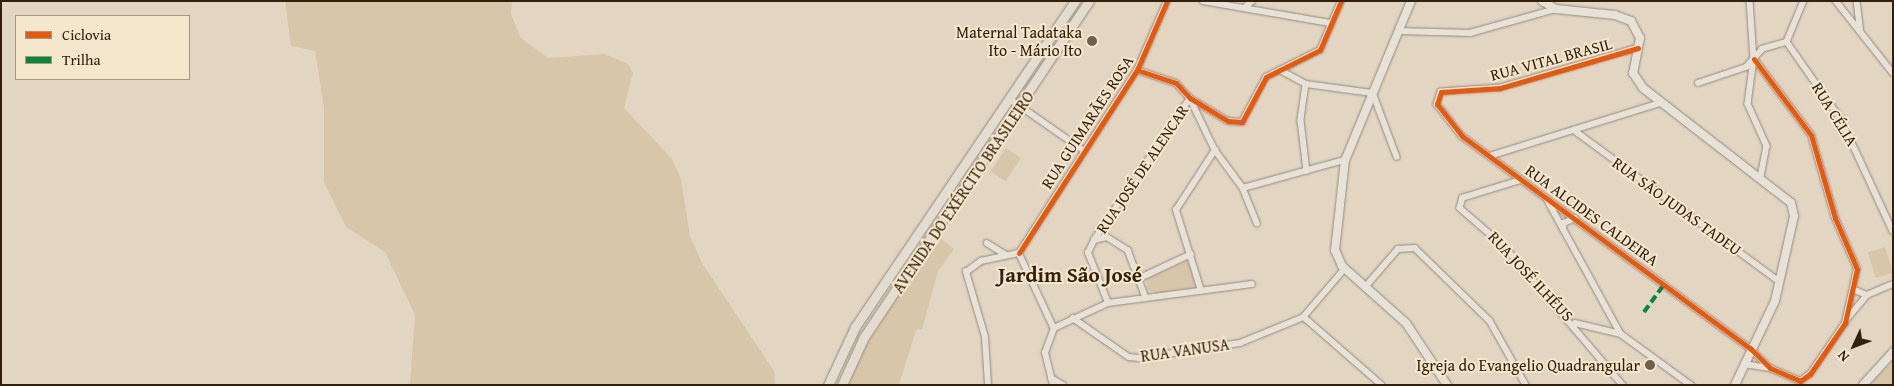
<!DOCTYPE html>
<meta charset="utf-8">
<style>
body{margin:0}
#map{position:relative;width:1894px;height:386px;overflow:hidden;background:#e2d5c2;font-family:"Gentium Book Plus",serif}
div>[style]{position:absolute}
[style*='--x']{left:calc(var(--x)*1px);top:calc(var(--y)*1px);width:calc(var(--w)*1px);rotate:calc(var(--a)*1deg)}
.green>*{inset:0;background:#d8c6aa;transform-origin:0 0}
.roads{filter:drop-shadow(0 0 1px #938a7c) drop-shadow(0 0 1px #938a7c)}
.street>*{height:5.5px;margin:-2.75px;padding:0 2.75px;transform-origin:2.75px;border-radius:2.75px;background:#e7e1d7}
.secondary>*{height:8px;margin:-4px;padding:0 4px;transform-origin:4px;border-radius:4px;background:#e7e1d7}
.primary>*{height:9px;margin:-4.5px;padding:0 4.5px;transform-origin:4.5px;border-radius:4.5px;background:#e4dcd0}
.quiet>*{height:4px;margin-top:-2px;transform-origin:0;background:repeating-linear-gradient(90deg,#00873e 0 8px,transparent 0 12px)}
.cycleway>*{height:5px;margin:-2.5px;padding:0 2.5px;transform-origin:2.5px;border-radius:2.5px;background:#e8590c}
.dots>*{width:14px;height:14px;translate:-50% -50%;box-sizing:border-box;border:2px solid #f5e6ce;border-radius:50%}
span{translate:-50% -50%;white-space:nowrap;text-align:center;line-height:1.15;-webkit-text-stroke:4px #f5e6ce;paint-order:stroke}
.poi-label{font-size:16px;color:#32200a}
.right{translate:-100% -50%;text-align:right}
.street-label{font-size:16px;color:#32200a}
.district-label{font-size:21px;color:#32200a;font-weight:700}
.frame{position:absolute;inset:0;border:2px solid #32200a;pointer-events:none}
.legend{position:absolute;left:15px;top:15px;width:175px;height:65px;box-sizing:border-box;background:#f5e6ce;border:1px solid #a79780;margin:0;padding:6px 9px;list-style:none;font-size:15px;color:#32200a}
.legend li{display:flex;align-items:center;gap:10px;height:25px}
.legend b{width:25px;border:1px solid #a79780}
.north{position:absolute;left:1829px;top:321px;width:50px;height:50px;-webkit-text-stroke:4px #f5e6ce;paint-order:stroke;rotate:227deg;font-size:14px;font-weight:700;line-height:20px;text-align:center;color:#32200a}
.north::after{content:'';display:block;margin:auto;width:18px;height:22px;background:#32200a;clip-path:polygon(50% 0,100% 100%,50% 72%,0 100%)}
</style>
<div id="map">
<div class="green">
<i style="clip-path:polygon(285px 1px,512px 1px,511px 14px,521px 38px,548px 58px,605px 54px,628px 64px,633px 73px,624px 108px,672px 159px,681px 179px,690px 236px,702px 263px,774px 371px,775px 385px,410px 385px,415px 315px,385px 252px,346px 227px,324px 182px,324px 108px,315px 51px,291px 46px)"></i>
<i style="left:1006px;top:148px;width:18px;height:28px;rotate:34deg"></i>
<i style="clip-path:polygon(939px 237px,954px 249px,938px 271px,922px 329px,916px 330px,899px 385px,849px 385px,861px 352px)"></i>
<i style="left:1885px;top:247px;width:27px;height:18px;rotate:73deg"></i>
<i style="clip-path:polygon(1188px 260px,1196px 288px,1157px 293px,1148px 290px,1146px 279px)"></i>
<i style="clip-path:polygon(1893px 361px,1893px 385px,1872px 385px,1874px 380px)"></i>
</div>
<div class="roads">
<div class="street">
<i style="--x:1203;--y:1;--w:130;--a:9.8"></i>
<i style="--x:1750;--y:1;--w:58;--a:86.1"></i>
<i style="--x:1754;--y:59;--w:45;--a:97.6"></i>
<i style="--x:1748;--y:104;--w:46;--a:65.7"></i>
<i style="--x:1767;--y:146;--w:32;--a:101"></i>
<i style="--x:1804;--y:1;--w:44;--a:112.5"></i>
<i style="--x:1787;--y:42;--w:94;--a:55"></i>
<i style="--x:1841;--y:119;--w:123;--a:65.1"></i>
<i style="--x:1836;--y:1;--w:92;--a:51.6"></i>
<i style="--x:1857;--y:1;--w:31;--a:83"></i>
<i style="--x:1244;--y:8;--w:11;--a:-41"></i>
<i style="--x:1399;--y:31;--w:71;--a:1.6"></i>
<i style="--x:1470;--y:33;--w:89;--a:-15.6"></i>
<i style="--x:1638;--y:48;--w:144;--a:163.8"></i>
<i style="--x:1500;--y:88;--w:59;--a:176.1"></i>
<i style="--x:1441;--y:92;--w:13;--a:108"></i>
<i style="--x:1437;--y:104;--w:41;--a:52"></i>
<i style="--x:1462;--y:136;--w:358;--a:36.4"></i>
<i style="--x:1750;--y:348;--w:28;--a:45"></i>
<i style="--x:1770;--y:368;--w:33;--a:23"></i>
<i style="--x:1800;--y:381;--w:12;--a:-35"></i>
<i style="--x:1810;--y:374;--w:62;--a:-55.5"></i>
<i style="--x:1845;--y:323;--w:55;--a:-77.5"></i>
<i style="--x:1857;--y:269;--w:56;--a:-113.3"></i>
<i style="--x:1835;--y:218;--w:86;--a:-106.1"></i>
<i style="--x:1811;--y:135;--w:95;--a:-126.9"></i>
<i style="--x:1137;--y:70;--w:41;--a:18.4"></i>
<i style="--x:1176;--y:83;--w:21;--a:47"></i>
<i style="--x:1190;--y:98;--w:44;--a:31.2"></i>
<i style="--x:1228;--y:121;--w:14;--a:4"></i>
<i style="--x:1242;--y:122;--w:51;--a:-61.9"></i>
<i style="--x:1266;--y:77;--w:60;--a:-26.6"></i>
<i style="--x:1320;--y:50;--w:53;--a:-66.8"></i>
<i style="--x:1280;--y:70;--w:30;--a:28"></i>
<i style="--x:1306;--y:84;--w:68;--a:7.7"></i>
<i style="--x:1373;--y:93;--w:68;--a:69.4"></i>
<i style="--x:1698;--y:83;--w:51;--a:-18.4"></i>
<i style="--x:1746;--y:67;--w:24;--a:-48"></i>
<i style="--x:1762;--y:49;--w:26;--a:-16"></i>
<i style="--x:1306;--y:84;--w:37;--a:98"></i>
<i style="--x:1301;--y:121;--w:50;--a:83.2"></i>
<i style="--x:1190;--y:98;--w:58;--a:64.3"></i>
<i style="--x:1215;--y:150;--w:47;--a:53.6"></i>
<i style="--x:1243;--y:188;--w:106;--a:-15.4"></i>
<i style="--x:1010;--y:99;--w:89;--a:34.9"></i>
<i style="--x:1574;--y:130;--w:256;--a:36.4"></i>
<i style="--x:1490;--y:156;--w:178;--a:-17.3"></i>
<i style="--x:1522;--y:180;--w:62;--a:163"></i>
<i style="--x:1463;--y:198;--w:10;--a:107"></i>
<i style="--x:1460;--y:208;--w:60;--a:40.9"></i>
<i style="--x:1505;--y:247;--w:182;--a:49.5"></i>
<i style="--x:1243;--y:188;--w:38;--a:68"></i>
<i style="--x:1547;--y:199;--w:154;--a:61.3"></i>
<i style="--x:1621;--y:334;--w:87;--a:36.1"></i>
<i style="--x:1563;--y:229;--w:6;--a:-81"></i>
<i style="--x:1564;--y:223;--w:12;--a:-24"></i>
<i style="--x:1094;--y:240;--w:171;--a:-55.9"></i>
<i style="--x:987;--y:243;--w:22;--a:32"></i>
<i style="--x:1019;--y:253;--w:218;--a:-57.2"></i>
<i style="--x:1137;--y:70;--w:75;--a:-66.5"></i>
<i style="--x:1019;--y:253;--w:83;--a:65"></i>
<i style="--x:1345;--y:269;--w:63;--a:130.5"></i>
<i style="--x:1304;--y:317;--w:103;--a:41.1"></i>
<i style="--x:1140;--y:278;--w:56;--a:-25.2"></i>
<i style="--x:1366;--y:286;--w:49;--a:-49.1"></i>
<i style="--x:1398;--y:249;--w:17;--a:-3"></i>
<i style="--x:1415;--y:248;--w:105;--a:44.2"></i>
<i style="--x:1490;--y:321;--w:73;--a:60.6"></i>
<i style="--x:1855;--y:290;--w:13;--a:23"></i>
<i style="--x:1867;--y:295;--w:28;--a:-23"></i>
<i style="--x:1201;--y:291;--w:85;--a:-107.2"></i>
<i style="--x:1176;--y:210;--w:72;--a:-57"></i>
<i style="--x:1108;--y:303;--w:54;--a:-111.8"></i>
<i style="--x:1088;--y:253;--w:14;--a:-65"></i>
<i style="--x:1094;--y:240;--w:13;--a:-13"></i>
<i style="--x:1107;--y:237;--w:25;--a:32"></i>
<i style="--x:1128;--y:250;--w:51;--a:69.4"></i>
<i style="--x:1073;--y:318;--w:68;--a:34.9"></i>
<i style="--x:1129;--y:357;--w:10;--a:6"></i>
<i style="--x:1139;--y:358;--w:102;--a:-8.4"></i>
<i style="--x:1240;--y:343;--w:69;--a:-22.1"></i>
<i style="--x:1847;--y:319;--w:31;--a:-50"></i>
<i style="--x:1575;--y:323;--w:47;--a:13.4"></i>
<i style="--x:1054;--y:328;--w:60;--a:-24.8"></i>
<i style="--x:1108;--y:303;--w:145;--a:-7.5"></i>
<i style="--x:1744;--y:364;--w:26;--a:9"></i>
<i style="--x:1051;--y:378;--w:14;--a:30"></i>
<i style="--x:988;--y:385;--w:48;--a:-93.6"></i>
<i style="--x:985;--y:337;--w:68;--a:-106.3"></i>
<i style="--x:966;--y:272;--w:19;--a:-36"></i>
<i style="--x:981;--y:261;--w:39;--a:-12"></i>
<i style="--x:1053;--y:385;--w:33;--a:-104"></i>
<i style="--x:1045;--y:353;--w:27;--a:-70"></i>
</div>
<div class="secondary">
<i style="--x:1411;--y:1;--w:172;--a:112.5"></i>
<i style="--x:1345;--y:160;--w:91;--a:96.3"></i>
<i style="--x:1335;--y:250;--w:17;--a:66"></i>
<i style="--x:1342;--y:266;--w:86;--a:41.7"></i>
<i style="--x:1406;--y:323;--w:74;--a:56.5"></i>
<i style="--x:1542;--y:1;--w:16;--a:30"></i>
<i style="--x:1556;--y:9;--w:59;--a:5.8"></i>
<i style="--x:1615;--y:15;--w:17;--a:21"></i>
<i style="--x:1631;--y:21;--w:19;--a:62"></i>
<i style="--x:1640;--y:38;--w:36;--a:101"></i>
<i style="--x:1633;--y:73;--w:18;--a:56"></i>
<i style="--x:1643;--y:88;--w:187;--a:37.8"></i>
<i style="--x:1791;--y:203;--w:13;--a:77"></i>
<i style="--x:1794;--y:216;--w:87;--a:102.6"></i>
<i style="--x:1775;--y:301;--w:93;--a:115.5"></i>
<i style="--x:1863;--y:385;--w:45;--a:-47.7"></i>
</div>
<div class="primary">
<i style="--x:828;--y:385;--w:64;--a:-65"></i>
<i style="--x:855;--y:327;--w:393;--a:-56"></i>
<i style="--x:842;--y:385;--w:53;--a:-65.4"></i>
<i style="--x:864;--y:337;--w:404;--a:-56.2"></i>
</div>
</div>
<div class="quiet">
<i style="--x:1644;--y:312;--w:34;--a:-54"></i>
</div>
<div class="cycleway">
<i style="--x:1638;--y:48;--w:144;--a:163.8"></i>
<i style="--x:1500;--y:88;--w:59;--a:176.1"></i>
<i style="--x:1441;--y:92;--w:13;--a:108"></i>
<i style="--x:1437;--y:104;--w:41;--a:52"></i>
<i style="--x:1462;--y:136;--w:358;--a:36.4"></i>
<i style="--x:1750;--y:348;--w:28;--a:45"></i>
<i style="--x:1770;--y:368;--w:33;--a:23"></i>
<i style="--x:1800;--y:381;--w:12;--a:-35"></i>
<i style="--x:1810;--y:374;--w:62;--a:-55.5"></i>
<i style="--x:1845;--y:323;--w:55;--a:-77.5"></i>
<i style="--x:1857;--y:269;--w:56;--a:-113.3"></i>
<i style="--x:1835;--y:218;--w:86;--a:-106.1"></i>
<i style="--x:1811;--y:135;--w:95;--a:-126.9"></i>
<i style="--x:1137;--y:70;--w:41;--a:18.4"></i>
<i style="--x:1176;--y:83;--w:21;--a:47"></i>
<i style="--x:1190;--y:98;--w:44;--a:31.2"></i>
<i style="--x:1228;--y:121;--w:14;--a:4"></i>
<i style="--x:1242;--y:122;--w:51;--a:-61.9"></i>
<i style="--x:1266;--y:77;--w:60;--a:-26.6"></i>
<i style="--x:1320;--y:50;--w:53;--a:-66.8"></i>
<i style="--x:1019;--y:253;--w:218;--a:-57.2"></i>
<i style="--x:1137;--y:70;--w:75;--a:-66.5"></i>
</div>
<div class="dots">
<i style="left:1092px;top:41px;background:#705f4a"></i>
<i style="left:1650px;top:365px;background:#705f4a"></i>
</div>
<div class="poi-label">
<span class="right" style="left:1082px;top:41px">Maternal Tadataka<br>Ito - Mário Ito</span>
<span class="right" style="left:1640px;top:365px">Igreja do Evangelio Quadrangular</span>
</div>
<div class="street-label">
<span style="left:1551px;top:59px;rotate:-15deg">RUA VITAL BRASIL</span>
<span style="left:1835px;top:114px;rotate:58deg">RUA CÉLIA</span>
<span style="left:1087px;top:122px;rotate:-57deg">RUA GUIMARÃES ROSA</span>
<span style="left:1142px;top:169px;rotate:-56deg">RUA JOSÉ DE ALENCAR</span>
<span style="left:963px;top:192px;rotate:-56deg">AVENIDA DO EXÉRCITO BRASILEIRO</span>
<span style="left:1677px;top:206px;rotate:36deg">RUA SÃO JUDAS TADEU</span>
<span style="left:1592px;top:215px;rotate:36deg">RUA ALCIDES CALDEIRA</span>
<span style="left:1531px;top:276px;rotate:47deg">RUA JOSÉ ILHÉUS</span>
<span style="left:1185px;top:350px;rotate:-8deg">RUA VANUSA</span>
</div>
<div class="district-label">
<span style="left:1070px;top:275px">Jardim São José</span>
</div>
<div class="frame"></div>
<ul class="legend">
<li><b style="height:6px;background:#e8590c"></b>Ciclovia</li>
<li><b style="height:6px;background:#00873e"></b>Trilha</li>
</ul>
<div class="north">N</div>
</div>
